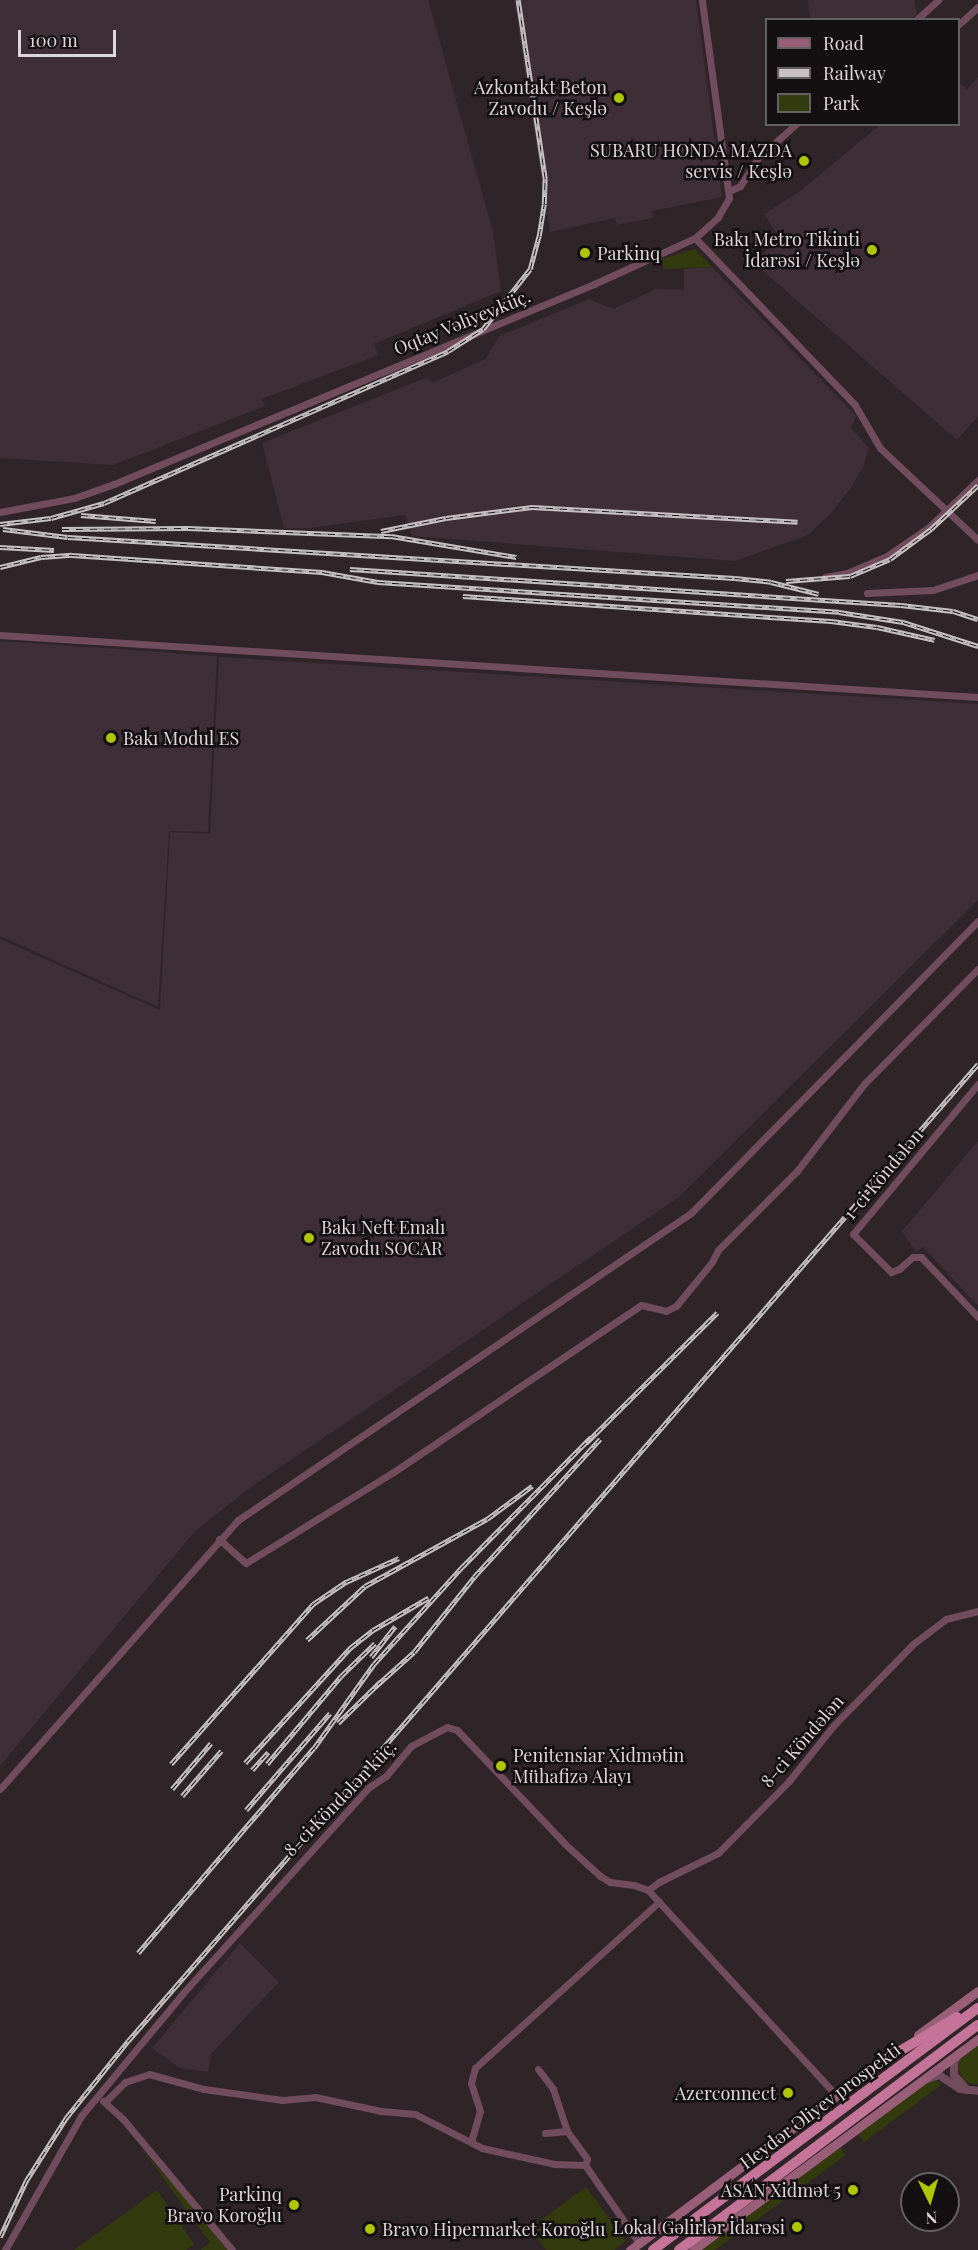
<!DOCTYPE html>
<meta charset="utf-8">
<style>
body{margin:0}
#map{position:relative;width:978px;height:2250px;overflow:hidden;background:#2f2529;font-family:"Playfair Display",serif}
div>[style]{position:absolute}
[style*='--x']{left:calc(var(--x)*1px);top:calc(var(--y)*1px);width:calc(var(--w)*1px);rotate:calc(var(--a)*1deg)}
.built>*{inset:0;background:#3e2e35}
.green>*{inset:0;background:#333a0d}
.minor>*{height:7px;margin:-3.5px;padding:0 3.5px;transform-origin:3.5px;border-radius:3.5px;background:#714c5c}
.tertiary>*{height:8px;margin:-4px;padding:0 4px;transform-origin:4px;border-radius:4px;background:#714c5c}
.secondary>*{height:9px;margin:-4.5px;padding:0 4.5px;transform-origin:4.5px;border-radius:4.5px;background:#995f79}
.trunk>*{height:10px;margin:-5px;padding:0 5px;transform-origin:5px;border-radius:5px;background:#c57499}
.rail>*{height:4.5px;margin-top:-2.25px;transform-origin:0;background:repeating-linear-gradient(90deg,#141011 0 7px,#c8c1c3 0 14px);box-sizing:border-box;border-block:2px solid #c8c1c3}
.dots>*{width:16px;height:16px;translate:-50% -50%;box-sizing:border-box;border:3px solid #141011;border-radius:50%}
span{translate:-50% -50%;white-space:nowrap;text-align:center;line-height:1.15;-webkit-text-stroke:5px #141011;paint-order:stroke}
.poi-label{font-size:18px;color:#ddd7d9}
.right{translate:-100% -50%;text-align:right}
.left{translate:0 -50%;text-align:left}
.street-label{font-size:18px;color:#ddd7d9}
.legend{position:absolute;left:765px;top:18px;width:195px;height:108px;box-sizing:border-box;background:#141011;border:2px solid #646061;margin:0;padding:8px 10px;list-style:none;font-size:18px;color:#ddd7d9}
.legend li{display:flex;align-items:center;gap:12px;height:30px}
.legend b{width:30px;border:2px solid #646061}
.north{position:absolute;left:900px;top:2172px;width:60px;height:60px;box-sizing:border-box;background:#141011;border:2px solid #646061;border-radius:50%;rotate:175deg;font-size:16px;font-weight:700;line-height:24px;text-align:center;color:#ddd7d9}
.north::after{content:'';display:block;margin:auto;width:21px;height:27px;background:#b0c502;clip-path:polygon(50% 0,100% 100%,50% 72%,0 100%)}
.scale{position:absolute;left:18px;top:30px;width:98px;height:27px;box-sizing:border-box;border:3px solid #ddd7d9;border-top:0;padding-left:8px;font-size:18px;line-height:21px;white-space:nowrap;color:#ddd7d9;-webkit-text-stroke:4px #141011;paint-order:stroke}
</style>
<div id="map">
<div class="built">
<i style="clip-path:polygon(0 0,428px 0,493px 232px,501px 291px,374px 344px,378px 355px,262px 399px,265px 406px,113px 465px,0 458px)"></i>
<i style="clip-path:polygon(514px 0,696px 0,722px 197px,652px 211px,653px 218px,617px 225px,615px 218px,550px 232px)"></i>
<i style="clip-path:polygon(807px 0,914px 0,917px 14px,911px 20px,811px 19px)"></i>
<i style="clip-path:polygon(978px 77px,978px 416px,957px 440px,754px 263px,779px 237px,764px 214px,799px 192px,880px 125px,958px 124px,959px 83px,967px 89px)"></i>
<i style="clip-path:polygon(712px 267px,856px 416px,851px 428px,869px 448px,863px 467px,852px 486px,833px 511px,808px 535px,735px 561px,412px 536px,405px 515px,310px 528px,284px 528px,262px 443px,428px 377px,432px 383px,485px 359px,500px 336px,589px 299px,613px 309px,656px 289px,684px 290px,684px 269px)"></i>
<i style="clip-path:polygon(0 641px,217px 656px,208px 832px,169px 831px,158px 1007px,0 936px)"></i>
<i style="clip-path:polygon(219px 657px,978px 704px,978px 900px,679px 1197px,251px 1487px,195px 1531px,0 1766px,0 939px,160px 1010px,170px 832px,210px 834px)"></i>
<i style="clip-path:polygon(978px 1141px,978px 1306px,923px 1247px,916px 1252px,902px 1231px)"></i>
<i style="clip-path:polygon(240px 1943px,279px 1982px,211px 2054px,208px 2072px,180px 2068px,152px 2048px)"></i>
</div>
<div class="green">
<i style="clip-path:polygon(695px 249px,712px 267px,663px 269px,662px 259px)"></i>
<i style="clip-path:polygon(978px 2045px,978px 2084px,974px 2084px,964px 2082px,957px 2066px,961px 2058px)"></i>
<i style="clip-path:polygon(936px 2080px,941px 2085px,864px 2142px,858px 2134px,927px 2082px)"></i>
<i style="clip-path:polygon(840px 2147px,846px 2155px,715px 2250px,701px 2250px)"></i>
<i style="clip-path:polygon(141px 2148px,198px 2213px,227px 2250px,200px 2250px,210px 2242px)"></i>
<i style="clip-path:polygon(586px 2187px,626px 2241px,614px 2250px,546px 2250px,530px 2228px)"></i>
<i style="clip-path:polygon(157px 2190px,194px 2244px,186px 2250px,74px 2250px)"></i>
</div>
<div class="minor">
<i style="--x:916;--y:20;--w:30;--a:-42"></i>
<i style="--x:958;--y:25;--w:27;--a:-42"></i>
<i style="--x:729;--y:191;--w:12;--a:-24"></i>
<i style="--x:740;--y:186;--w:35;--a:-57"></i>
<i style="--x:759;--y:157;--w:50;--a:-41.7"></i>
<i style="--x:695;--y:238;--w:231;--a:46.2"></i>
<i style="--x:855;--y:405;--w:50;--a:59.8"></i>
<i style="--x:880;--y:448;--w:134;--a:43.2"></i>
<i style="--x:0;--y:512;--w:75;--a:-10.7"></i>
<i style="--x:74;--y:498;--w:42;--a:-19.3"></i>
<i style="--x:114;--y:484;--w:520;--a:-22.62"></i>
<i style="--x:594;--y:284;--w:111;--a:-24.5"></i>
<i style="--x:695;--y:238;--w:31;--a:-42"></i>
<i style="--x:718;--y:217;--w:22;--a:-60"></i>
<i style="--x:729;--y:198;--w:200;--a:-97.8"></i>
<i style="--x:825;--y:577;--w:22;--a:-10"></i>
<i style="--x:847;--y:573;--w:43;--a:-23"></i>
<i style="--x:887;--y:556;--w:51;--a:-34.6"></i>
<i style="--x:929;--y:527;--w:68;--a:-43.8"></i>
<i style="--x:867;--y:593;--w:66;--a:-2.6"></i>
<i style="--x:933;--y:590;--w:47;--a:-18.4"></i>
<i style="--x:0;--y:635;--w:980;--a:3.63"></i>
<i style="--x:978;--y:1084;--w:195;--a:129.8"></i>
<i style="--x:853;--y:1234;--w:54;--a:45"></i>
<i style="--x:891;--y:1272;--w:9;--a:-21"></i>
<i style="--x:899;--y:1269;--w:18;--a:-41"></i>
<i style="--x:913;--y:1257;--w:8;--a:0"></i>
<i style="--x:921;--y:1257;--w:83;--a:46.5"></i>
<i style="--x:219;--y:1539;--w:36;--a:42"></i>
<i style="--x:246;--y:1563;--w:172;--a:-31.7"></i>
<i style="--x:392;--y:1473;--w:300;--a:-34"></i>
<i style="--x:641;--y:1305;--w:26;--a:13"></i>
<i style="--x:666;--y:1311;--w:11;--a:-27"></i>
<i style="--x:676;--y:1306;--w:57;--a:-50.7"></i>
<i style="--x:712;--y:1262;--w:13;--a:-63"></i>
<i style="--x:718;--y:1250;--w:112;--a:-45"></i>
<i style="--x:797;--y:1171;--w:110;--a:-52.4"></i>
<i style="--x:864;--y:1084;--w:162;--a:-45.3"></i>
<i style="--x:0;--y:1789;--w:359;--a:-48.5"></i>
<i style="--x:238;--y:1520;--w:547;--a:-34.13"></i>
<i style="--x:691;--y:1213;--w:409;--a:-45.5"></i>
<i style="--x:648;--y:1890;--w:14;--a:-36"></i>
<i style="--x:659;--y:1882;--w:66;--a:-26.2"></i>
<i style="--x:718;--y:1853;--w:101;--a:-45.4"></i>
<i style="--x:789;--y:1781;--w:70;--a:-51.3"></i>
<i style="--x:833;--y:1726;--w:115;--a:-45.7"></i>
<i style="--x:913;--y:1644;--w:41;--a:-37.1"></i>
<i style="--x:946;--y:1619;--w:33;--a:-14"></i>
<i style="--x:538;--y:2069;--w:25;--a:53"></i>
<i style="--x:553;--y:2089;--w:44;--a:71.6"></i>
<i style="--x:567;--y:2131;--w:34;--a:54"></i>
<i style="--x:587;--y:2159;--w:6;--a:108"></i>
<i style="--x:103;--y:2101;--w:27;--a:42"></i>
<i style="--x:123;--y:2119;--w:170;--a:50.2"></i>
<i style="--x:105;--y:2102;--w:28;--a:-45"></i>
<i style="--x:125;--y:2082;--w:25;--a:-18"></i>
<i style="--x:149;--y:2074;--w:57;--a:15.3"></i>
<i style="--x:204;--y:2089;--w:79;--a:8"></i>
<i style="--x:282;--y:2100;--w:33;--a:-5"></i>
<i style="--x:315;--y:2097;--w:67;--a:12"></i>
<i style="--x:381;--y:2111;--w:34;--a:5"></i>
<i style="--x:415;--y:2114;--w:75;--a:26.9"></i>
<i style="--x:482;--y:2148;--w:75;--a:12.4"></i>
<i style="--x:555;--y:2164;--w:30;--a:2"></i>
<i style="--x:585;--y:2165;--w:95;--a:55.3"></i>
<i style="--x:545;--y:2133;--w:22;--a:-5"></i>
<i style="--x:471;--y:2142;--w:32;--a:-74"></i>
<i style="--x:480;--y:2111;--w:29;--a:-108"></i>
<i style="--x:471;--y:2083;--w:16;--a:-75"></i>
<i style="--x:475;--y:2068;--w:248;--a:-42.1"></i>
<i style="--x:5;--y:2250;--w:154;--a:-60.4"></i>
<i style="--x:81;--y:2116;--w:160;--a:-50.3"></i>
<i style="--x:183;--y:1993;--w:276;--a:-47.9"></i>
<i style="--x:368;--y:1788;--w:22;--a:-34"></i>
<i style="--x:386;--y:1776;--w:39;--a:-50"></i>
<i style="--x:411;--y:1746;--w:41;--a:-27.8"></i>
<i style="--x:447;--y:1727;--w:10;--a:17"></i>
<i style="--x:457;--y:1730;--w:157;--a:46.5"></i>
<i style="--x:565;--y:1844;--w:47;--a:42.4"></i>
<i style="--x:600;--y:1876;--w:12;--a:31"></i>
<i style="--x:610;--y:1882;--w:24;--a:7"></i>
<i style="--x:634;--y:1885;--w:15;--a:20"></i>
<i style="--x:648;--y:1890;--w:280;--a:47.5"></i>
</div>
<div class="tertiary">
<i style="--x:958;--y:2055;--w:8;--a:120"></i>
<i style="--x:954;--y:2062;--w:13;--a:90"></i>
<i style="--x:954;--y:2075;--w:20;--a:49"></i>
<i style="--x:927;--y:2079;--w:13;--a:-18"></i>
<i style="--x:939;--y:2075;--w:25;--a:34"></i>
<i style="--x:960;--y:2089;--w:18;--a:6"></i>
</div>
<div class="secondary">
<i style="--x:918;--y:2035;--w:74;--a:-36.3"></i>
<i style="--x:630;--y:2250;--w:322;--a:-36.8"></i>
<i style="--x:693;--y:2250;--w:355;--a:-36.5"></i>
</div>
<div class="trunk">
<i style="--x:883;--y:2061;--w:86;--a:-30.7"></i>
<i style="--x:653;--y:2250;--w:405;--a:-36.7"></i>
<i style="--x:679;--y:2250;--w:374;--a:-37"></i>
</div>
<div class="rail">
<i style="--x:81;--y:515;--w:75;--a:4.6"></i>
<i style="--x:0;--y:524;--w:51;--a:-6.7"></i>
<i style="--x:51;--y:518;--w:55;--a:-15.8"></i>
<i style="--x:104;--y:503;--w:376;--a:-23.8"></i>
<i style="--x:448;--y:351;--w:41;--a:-32.2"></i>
<i style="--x:483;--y:329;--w:76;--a:-51.9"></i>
<i style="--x:530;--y:269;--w:34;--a:-75"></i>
<i style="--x:539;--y:236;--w:32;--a:-81"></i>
<i style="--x:544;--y:204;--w:25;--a:-88"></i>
<i style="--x:545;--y:179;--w:181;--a:-98.6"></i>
<i style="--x:3;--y:529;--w:65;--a:7"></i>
<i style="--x:68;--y:537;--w:668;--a:3.52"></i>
<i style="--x:735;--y:578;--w:36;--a:6"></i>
<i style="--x:771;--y:582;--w:49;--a:14"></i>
<i style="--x:62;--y:529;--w:126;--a:-0.5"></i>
<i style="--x:188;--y:528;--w:203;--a:2.3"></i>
<i style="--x:391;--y:536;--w:127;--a:9.5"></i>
<i style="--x:381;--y:531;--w:66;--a:-11.3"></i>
<i style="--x:446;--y:518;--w:87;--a:-7.3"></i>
<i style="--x:532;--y:507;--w:266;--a:3.2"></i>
<i style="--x:0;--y:547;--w:54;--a:3.2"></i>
<i style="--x:0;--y:567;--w:42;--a:-13.7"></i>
<i style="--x:41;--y:557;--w:31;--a:-4"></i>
<i style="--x:72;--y:555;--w:251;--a:3.9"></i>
<i style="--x:322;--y:572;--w:57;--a:10.1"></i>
<i style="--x:378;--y:582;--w:462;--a:3.7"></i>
<i style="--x:839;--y:612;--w:65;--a:8.9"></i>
<i style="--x:903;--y:622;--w:79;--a:17.7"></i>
<i style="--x:350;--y:569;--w:552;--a:3.74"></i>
<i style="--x:901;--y:605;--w:52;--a:6.6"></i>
<i style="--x:953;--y:611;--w:26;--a:18"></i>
<i style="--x:786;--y:581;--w:64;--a:-4.5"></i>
<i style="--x:850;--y:576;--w:43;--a:-23"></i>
<i style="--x:890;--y:559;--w:51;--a:-36.2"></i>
<i style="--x:931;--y:529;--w:64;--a:-43.1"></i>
<i style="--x:463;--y:596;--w:369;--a:3.9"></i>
<i style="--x:831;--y:621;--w:46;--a:7.4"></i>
<i style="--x:877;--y:627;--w:59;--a:12.6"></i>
<i style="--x:586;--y:1443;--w:185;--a:-44.8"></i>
<i style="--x:307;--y:1640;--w:79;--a:-43"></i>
<i style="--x:365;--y:1586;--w:139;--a:-28.8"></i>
<i style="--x:487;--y:1519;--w:56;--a:-36.3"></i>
<i style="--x:371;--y:1657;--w:39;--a:-52"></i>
<i style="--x:375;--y:1687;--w:52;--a:-41.9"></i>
<i style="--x:414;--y:1652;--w:96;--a:-51.3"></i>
<i style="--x:474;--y:1577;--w:187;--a:-47.6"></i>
<i style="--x:338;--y:1723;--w:60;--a:-44.3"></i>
<i style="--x:245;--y:1763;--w:156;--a:-47.6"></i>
<i style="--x:350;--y:1648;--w:29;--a:-38"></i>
<i style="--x:373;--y:1630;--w:64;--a:-30.2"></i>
<i style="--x:171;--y:1764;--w:214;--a:-48.4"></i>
<i style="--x:313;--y:1604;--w:40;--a:-34"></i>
<i style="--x:346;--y:1582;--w:58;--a:-24.4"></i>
<i style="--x:267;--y:1764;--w:115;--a:-49.9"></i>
<i style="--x:341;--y:1676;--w:47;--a:-44.1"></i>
<i style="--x:252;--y:1770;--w:24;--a:-48"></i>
<i style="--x:172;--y:1789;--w:60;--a:-49.7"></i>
<i style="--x:182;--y:1796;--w:60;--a:-49.1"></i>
<i style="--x:246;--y:1810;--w:128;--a:-49.1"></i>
<i style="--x:138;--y:1953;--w:270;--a:-49.4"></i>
<i style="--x:314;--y:1748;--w:103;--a:-54.5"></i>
<i style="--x:374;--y:1664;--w:131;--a:-47.8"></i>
<i style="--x:462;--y:1567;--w:183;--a:-45.2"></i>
<i style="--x:0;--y:2237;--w:62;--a:-65.1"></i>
<i style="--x:26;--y:2181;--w:75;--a:-57.6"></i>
<i style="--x:66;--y:2118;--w:99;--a:-51.2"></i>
<i style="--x:128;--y:2041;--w:1295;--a:-48.98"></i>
</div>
<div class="dots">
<i style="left:619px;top:98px;background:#b0c502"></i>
<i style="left:804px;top:161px;background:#b0c502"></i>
<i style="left:872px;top:250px;background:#b0c502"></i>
<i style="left:585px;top:253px;background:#b0c502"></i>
<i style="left:111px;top:738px;background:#b0c502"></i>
<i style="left:309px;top:1238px;background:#b0c502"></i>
<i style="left:501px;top:1766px;background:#b0c502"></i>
<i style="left:788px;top:2093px;background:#b0c502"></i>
<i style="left:853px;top:2190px;background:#b0c502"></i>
<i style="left:294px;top:2205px;background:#b0c502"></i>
<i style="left:797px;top:2227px;background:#b0c502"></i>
<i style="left:370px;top:2229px;background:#b0c502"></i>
</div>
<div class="poi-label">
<span class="right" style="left:607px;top:98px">Azkontakt Beton<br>Zavodu / Keşlə</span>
<span class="right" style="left:792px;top:161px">SUBARU HONDA MAZDA<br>servis / Keşlə</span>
<span class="right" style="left:860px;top:250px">Bakı Metro Tikinti<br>İdarəsi / Keşlə</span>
<span class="left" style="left:597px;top:253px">Parkinq</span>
<span class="left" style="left:123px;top:738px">Bakı Modul ES</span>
<span class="left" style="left:321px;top:1238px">Bakı Neft Emalı<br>Zavodu SOCAR</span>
<span class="left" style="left:513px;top:1766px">Penitensiar Xidmətin<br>Mühafizə Alayı</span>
<span class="right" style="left:776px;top:2093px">Azerconnect</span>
<span class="right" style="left:841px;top:2190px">ASAN Xidmət 5</span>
<span class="right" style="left:282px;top:2205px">Parkinq<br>Bravo Koroğlu</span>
<span class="right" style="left:785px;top:2227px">Lokal Gəlirlər İdarəsi</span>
<span class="left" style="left:382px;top:2229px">Bravo Hipermarket Koroğlu</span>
</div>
<div class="street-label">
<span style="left:462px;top:322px;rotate:-22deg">Oqtay Vəliyev küç.</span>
<span style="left:883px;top:1174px;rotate:-50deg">1-ci Köndələn</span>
<span style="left:802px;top:1741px;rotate:-49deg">8-ci Köndələn</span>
<span style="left:340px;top:1798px;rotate:-46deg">8-ci Köndələn küç.</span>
<span style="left:820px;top:2106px;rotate:-37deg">Heydər Əliyev prospekti</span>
</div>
<ul class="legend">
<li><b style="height:8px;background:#995f79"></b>Road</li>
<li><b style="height:8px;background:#c8c1c3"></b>Railway</li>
<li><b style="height:16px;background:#333a0d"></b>Park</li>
</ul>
<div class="north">N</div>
<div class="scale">100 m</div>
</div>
